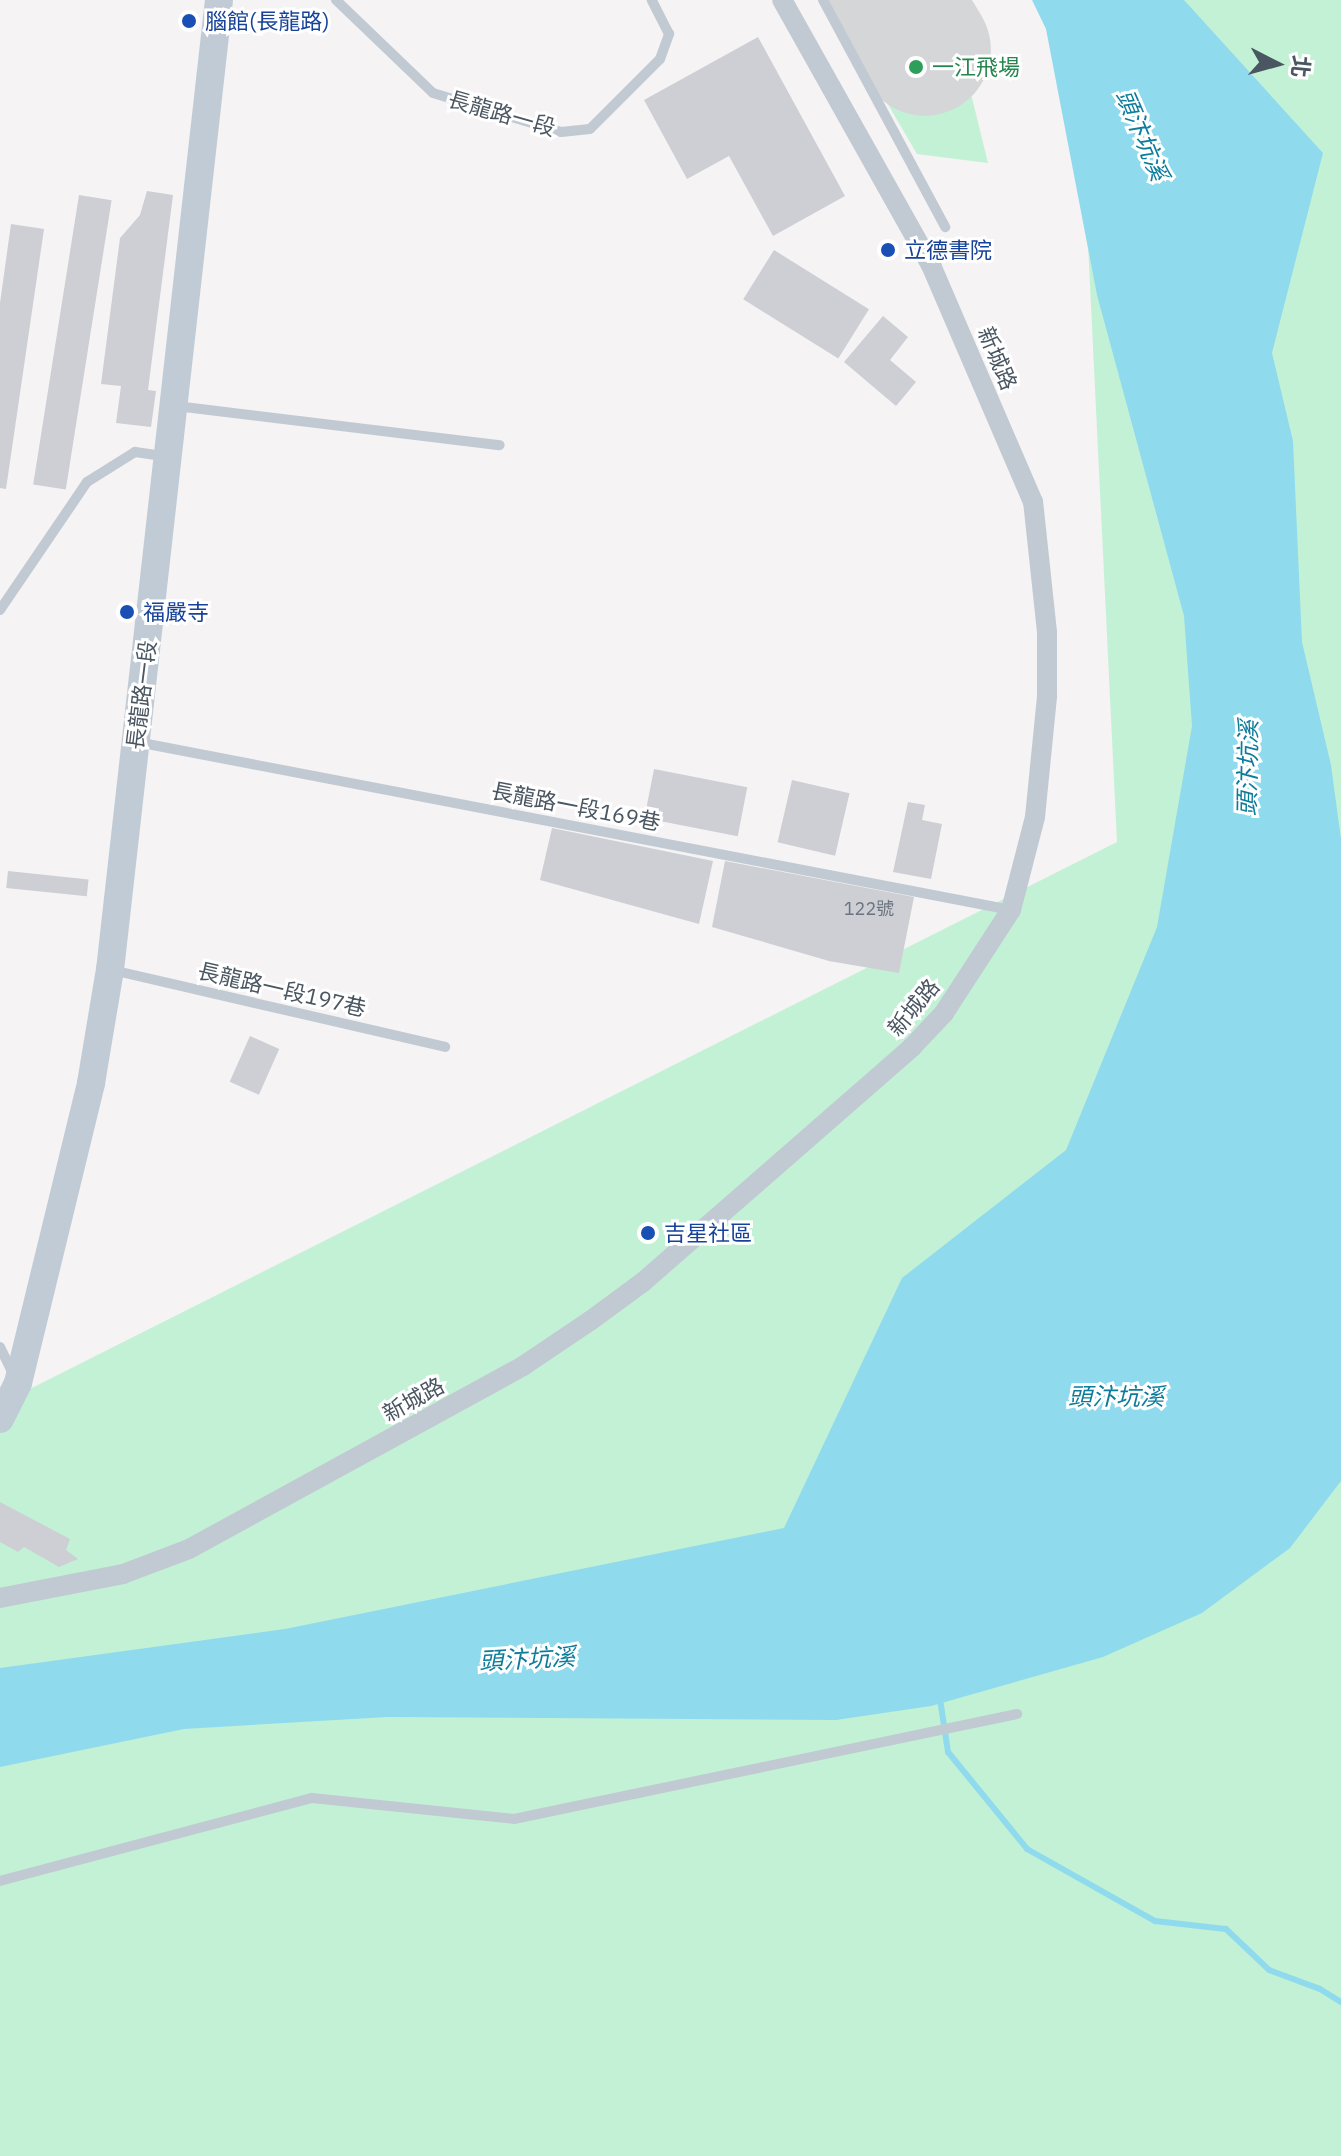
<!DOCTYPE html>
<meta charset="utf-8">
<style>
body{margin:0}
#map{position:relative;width:1341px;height:2156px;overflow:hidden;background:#f5f3f3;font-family:"IBM Plex Sans","Noto Sans TC",sans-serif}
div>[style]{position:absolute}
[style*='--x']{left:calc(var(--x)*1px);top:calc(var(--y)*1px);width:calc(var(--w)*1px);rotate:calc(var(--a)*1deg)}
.green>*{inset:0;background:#c3f1d5}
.water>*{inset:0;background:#90daee}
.stream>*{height:6px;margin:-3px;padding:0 3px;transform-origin:3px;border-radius:3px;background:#90daee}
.runway>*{height:132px;margin:-66px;padding:0 66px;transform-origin:66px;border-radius:66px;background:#d5d6d8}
.building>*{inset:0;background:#cdcfd5;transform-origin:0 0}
.lane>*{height:10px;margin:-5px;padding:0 5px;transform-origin:5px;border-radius:5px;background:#c1cad2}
.street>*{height:20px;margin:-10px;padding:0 10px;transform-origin:10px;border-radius:10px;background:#c1cad2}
.secondary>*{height:28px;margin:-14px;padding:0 14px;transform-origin:14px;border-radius:14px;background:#c1cbd6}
.dots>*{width:22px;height:22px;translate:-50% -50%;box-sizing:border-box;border:4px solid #fff;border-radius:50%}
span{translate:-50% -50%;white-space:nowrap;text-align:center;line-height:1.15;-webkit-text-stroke:6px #fff;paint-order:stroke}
.number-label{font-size:18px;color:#6b747e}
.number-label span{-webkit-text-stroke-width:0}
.transit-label{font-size:22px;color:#164399}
.left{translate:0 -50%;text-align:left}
.leisure-label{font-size:22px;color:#27864d}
.street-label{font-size:22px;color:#4a5661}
.water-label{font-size:24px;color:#0c7c9b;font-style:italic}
.north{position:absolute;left:1237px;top:24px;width:80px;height:80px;-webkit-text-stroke:6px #fff;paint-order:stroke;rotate:96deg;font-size:22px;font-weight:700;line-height:32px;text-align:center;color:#4a5661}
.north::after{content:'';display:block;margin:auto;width:28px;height:36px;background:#4a5661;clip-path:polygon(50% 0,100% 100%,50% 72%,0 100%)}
</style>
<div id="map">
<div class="green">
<i style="clip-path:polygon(827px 0,948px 0,988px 163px,917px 154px)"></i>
<i style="clip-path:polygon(1160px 0,1341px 0,1341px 2156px,0 2156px,0 1404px,1117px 842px,1078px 37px)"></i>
</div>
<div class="water">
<i style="clip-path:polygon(1032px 0,1184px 0,1323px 153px,1272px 353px,1293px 441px,1302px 642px,1331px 765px,1341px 839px,1341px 1481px,1290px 1548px,1202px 1613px,1103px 1657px,931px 1706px,836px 1720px,387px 1717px,184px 1729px,0 1767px,0 1668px,285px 1629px,784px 1528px,902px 1278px,1066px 1150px,1157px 927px,1192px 726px,1184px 616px,1097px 295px,1046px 29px)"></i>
</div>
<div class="stream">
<i style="--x:940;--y:1699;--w:54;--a:81.4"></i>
<i style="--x:948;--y:1752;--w:125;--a:50.8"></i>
<i style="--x:1027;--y:1849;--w:147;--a:29.4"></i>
<i style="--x:1155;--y:1921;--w:71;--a:6.4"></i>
<i style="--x:1226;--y:1929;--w:59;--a:43.6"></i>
<i style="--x:1269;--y:1970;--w:54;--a:20.4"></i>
<i style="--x:1320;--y:1989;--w:25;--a:32"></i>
</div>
<div class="runway">
<i style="--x:895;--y:0;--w:58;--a:59"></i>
</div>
<div class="building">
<i style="clip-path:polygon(758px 37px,845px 196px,773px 236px,729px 156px,687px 179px,644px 100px)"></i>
<i style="clip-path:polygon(147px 191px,173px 195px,148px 390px,156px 391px,151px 427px,116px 423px,121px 386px,101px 384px,120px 238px,140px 215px)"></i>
<i style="left:79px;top:195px;width:33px;height:293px;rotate:9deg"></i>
<i style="clip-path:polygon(11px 224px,44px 229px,6px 489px,0 488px,0 303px)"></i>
<i style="left:774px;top:250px;width:112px;height:58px;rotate:32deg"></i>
<i style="clip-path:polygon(883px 316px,908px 337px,890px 360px,916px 382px,896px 406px,844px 362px)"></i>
<i style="left:654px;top:769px;width:95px;height:50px;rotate:11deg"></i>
<i style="left:792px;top:780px;width:59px;height:64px;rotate:13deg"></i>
<i style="clip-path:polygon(908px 802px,925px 805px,922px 820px,942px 824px,931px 879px,893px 872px)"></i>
<i style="clip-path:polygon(552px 828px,713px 861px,699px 924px,540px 880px)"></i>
<i style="clip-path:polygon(725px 861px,914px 897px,899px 973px,829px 961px,712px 927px)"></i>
<i style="left:8px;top:871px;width:81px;height:17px;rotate:6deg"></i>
<i style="left:250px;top:1036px;width:32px;height:50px;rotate:24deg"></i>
<i style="clip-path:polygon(0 1502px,70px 1539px,66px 1550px,78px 1559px,59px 1567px,24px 1547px,18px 1552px,0 1542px)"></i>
</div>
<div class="lane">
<i style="--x:336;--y:0;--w:134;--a:43.8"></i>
<i style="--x:433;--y:93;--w:134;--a:16.9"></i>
<i style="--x:561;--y:132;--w:29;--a:-6"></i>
<i style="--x:590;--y:129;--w:99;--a:-45"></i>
<i style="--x:660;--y:59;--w:27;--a:-70"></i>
<i style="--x:669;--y:34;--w:38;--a:-117"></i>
<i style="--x:823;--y:0;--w:258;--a:61.7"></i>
<i style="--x:176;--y:406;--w:326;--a:6.9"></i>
<i style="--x:0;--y:610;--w:155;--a:-55.8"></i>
<i style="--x:87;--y:482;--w:57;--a:-32"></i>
<i style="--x:135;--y:452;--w:30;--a:8"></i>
<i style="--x:137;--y:742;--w:890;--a:10.88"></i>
<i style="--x:112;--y:970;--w:342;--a:13"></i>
<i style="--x:0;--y:1347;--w:30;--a:64"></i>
<i style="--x:0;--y:1881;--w:323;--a:-14.9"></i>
<i style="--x:312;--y:1798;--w:203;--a:5.9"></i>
<i style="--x:514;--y:1819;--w:514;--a:-11.79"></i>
</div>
<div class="street">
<i style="--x:0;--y:1598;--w:125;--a:-11"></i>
<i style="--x:123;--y:1574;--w:71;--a:-20.7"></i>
<i style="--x:189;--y:1549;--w:381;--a:-28.7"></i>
<i style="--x:523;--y:1366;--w:81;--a:-33.9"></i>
<i style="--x:590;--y:1321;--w:66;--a:-36.3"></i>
<i style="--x:643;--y:1282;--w:357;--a:-41.1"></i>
<i style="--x:912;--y:1047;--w:47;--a:-46.7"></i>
<i style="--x:944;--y:1013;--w:123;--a:-57"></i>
<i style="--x:1011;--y:910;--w:96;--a:-75.5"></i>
<i style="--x:1035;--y:817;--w:122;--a:-84.3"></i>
<i style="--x:1047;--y:696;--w:64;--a:-90"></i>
<i style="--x:1047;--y:632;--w:131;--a:-96.1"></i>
<i style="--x:1033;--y:502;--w:256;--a:-113.3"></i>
<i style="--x:932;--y:267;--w:306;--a:-119.3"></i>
</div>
<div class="secondary">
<i style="--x:0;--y:1419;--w:40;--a:-63.4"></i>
<i style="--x:18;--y:1383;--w:309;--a:-76.3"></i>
<i style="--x:91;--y:1083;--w:115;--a:-80.5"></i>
<i style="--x:110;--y:970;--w:976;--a:-83.59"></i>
</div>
<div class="dots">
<i style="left:189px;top:21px;background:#1a4fb4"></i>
<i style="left:916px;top:67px;background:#2e9e5b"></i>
<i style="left:888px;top:250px;background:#1a4fb4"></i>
<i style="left:127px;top:612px;background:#1a4fb4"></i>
<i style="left:648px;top:1233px;background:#1a4fb4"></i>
</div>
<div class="number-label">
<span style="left:869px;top:909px">122號</span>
</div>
<div class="transit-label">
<span class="left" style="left:205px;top:21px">腦館(長龍路)</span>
<span class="left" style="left:904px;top:250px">立德書院</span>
<span class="left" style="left:143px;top:612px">福嚴寺</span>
<span class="left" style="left:664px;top:1233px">吉星社區</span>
</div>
<div class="leisure-label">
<span class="left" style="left:932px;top:67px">一江飛場</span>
</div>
<div class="street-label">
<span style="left:502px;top:113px;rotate:16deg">長龍路一段</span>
<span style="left:998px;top:358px;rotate:67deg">新城路</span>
<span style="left:141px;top:695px;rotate:-83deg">長龍路一段</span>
<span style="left:576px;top:806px;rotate:11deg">長龍路一段169巷</span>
<span style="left:282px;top:989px;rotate:13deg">長龍路一段197巷</span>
<span style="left:913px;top:1007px;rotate:-50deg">新城路</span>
<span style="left:413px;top:1399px;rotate:-29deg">新城路</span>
</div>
<div class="water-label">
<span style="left:1142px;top:135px;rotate:67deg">頭汴坑溪</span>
<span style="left:1248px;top:768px;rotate:-89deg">頭汴坑溪</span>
<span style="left:1116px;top:1397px">頭汴坑溪</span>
<span style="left:527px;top:1659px;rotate:-3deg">頭汴坑溪</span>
</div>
<div class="north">北</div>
</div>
